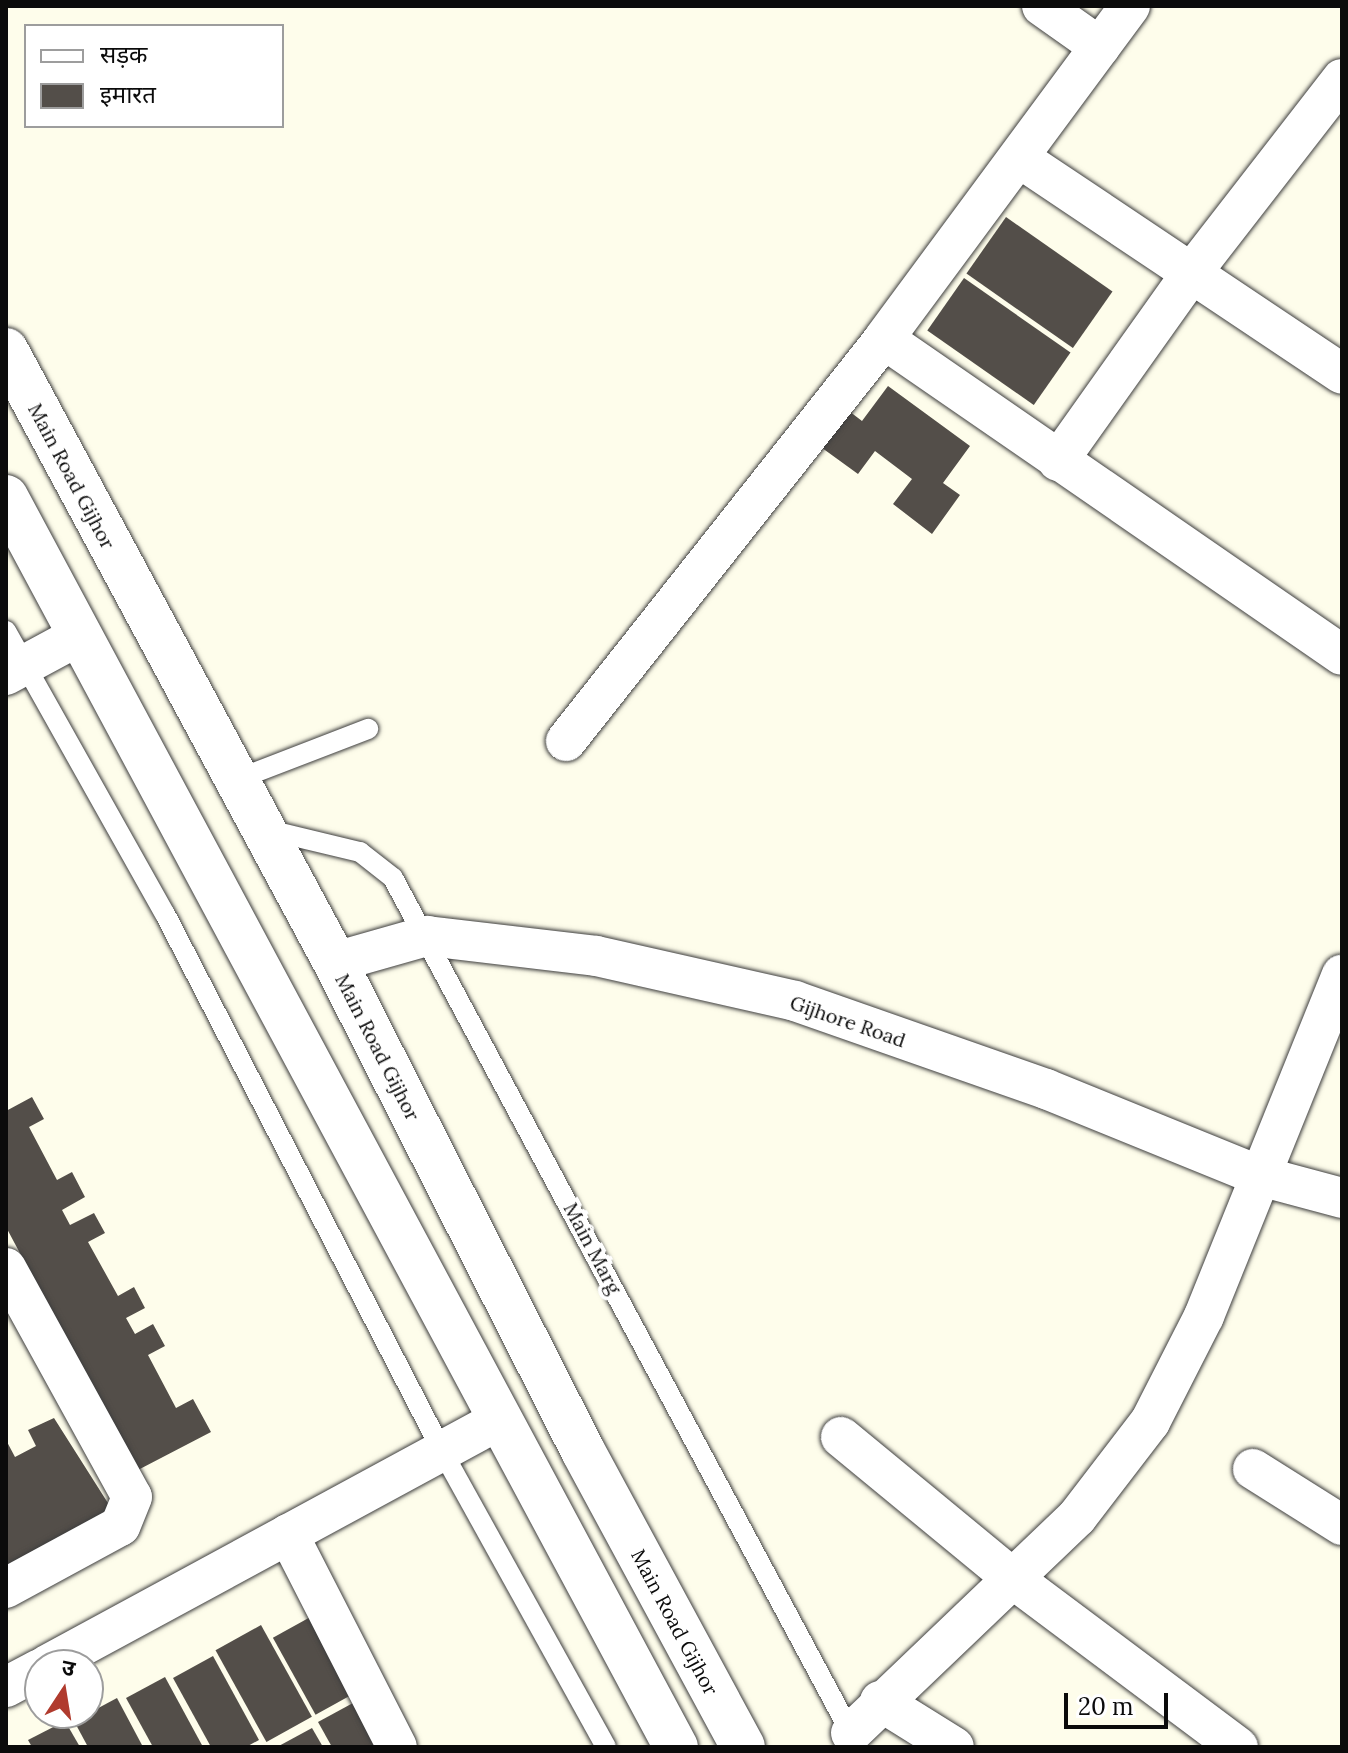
<!DOCTYPE html>
<meta charset="utf-8">
<style>
body{margin:0}
#map{position:relative;width:1348px;height:1753px;overflow:hidden;background:#fefdeb;font-family:Lora,"Noto Sans Devanagari",serif}
div>[style]{position:absolute}
[style*='--x']{left:calc(var(--x)*1px);top:calc(var(--y)*1px);width:calc(var(--w)*1px);rotate:calc(var(--a)*1deg)}
.building>*{inset:0;background:#534e49;transform-origin:0 0}
.roads{filter:drop-shadow(0 0 2px #3e3e3e) drop-shadow(0 0 2px #3e3e3e)}
.service>*{height:20px;margin:-10px;padding:0 10px;transform-origin:10px;border-radius:10px;background:#fff}
.minor>*{height:40px;margin:-20px;padding:0 20px;transform-origin:20px;border-radius:20px;background:#fff}
.tertiary>*{height:44px;margin:-22px;padding:0 22px;transform-origin:22px;border-radius:22px;background:#fff}
span{translate:-50% -50%;white-space:nowrap;text-align:center;line-height:1.15;-webkit-text-stroke:8px #fff;paint-order:stroke}
.street-label{font-size:20px;color:#0b0b0b}
.frame{position:absolute;inset:0;border:8px solid #0b0b0b;pointer-events:none}
.legend{position:absolute;left:24px;top:24px;width:260px;height:104px;box-sizing:border-box;background:#fff;border:2px solid #9d9d9d;margin:0;padding:10px 14px;list-style:none;font-size:24px;color:#0b0b0b}
.legend li{display:flex;align-items:center;gap:16px;height:40px}
.legend b{width:40px;border:2px solid #9d9d9d}
.north{position:absolute;left:24px;top:1649px;width:80px;height:80px;box-sizing:border-box;background:#fff;border:2px solid #9d9d9d;border-radius:50%;rotate:12deg;font-size:22px;font-weight:700;line-height:32px;text-align:center;color:#0b0b0b}
.north::after{content:'';display:block;margin:auto;width:28px;height:36px;background:#b03b2e;clip-path:polygon(50% 0,100% 100%,50% 72%,0 100%)}
.scale{position:absolute;left:1064px;top:1693px;width:104px;height:36px;box-sizing:border-box;border:4px solid #0b0b0b;border-top:0;padding-left:10px;font-size:24px;line-height:28px;white-space:nowrap;color:#0b0b0b;-webkit-text-stroke:6px #fff;paint-order:stroke}
</style>
<div id="map">
<div class="building">
<i style="left:1006px;top:217px;width:130px;height:69px;rotate:35deg"></i>
<i style="left:964px;top:278px;width:130px;height:64px;rotate:35deg"></i>
<i style="clip-path:polygon(888px 386px,970px 446px,943px 483px,960px 495px,932px 534px,893px 504px,912px 479px,875px 451px,858px 474px,818px 445px,845px 408px,862px 421px)"></i>
<i style="clip-path:polygon(32px 1097px,44px 1119px,29px 1127px,57px 1180px,72px 1172px,85px 1197px,62px 1210px,70px 1225px,94px 1213px,105px 1233px,88px 1242px,118px 1296px,134px 1287px,145px 1308px,126px 1318px,135px 1334px,153px 1324px,165px 1346px,148px 1355px,176px 1408px,193px 1399px,211px 1432px,136px 1471px,6px 1227px,6px 1111px)"></i>
<i style="clip-path:polygon(54px 1418px,113px 1511px,6px 1567px,6px 1440px,15px 1457px,36px 1446px,28px 1430px)"></i>
<i style="left:314px;top:1615px;width:88px;height:47px;rotate:61deg"></i>
<i style="left:261px;top:1625px;width:105px;height:52px;rotate:61deg"></i>
<i style="clip-path:polygon(213px 1656px,259px 1740px,246px 1747px,211px 1747px,173px 1678px)"></i>
<i style="clip-path:polygon(165px 1677px,203px 1747px,153px 1747px,126px 1698px)"></i>
<i style="clip-path:polygon(364px 1697px,392px 1747px,332px 1747px,318px 1722px)"></i>
<i style="clip-path:polygon(117px 1698px,143px 1747px,88px 1747px,74px 1721px)"></i>
<i style="clip-path:polygon(65px 1721px,80px 1747px,32px 1747px,28px 1740px)"></i>
<i style="clip-path:polygon(312px 1728px,323px 1747px,277px 1747px)"></i>
</div>
<div class="roads">
<div class="service">
<i style="--x:6;--y:631;--w:325;--a:60.7"></i>
<i style="--x:165;--y:914;--w:604;--a:62.71"></i>
<i style="--x:442;--y:1451;--w:338;--a:61"></i>
<i style="--x:233;--y:781;--w:145;--a:-21.1"></i>
<i style="--x:264;--y:829;--w:99;--a:13.5"></i>
<i style="--x:360;--y:852;--w:42;--a:38.2"></i>
<i style="--x:393;--y:878;--w:974;--a:61.83"></i>
</div>
<div class="minor">
<i style="--x:1042;--y:6;--w:71;--a:35.3"></i>
<i style="--x:1130;--y:6;--w:414;--a:126.5"></i>
<i style="--x:884;--y:339;--w:556;--a:34.6"></i>
<i style="--x:1021;--y:159;--w:386;--a:33.8"></i>
<i style="--x:1058;--y:461;--w:233;--a:-54.6"></i>
<i style="--x:1193;--y:271;--w:243;--a:-52.2"></i>
<i style="--x:6;--y:675;--w:84;--a:-28.4"></i>
<i style="--x:566;--y:741;--w:513;--a:-51.65"></i>
<i style="--x:335;--y:962;--w:96;--a:-15.8"></i>
<i style="--x:427;--y:936;--w:170;--a:6.7"></i>
<i style="--x:596;--y:956;--w:204;--a:12.7"></i>
<i style="--x:795;--y:1001;--w:266;--a:19.3"></i>
<i style="--x:1046;--y:1089;--w:231;--a:22.1"></i>
<i style="--x:1260;--y:1176;--w:85;--a:15"></i>
<i style="--x:6;--y:1268;--w:261;--a:61.2"></i>
<i style="--x:132;--y:1497;--w:31;--a:112"></i>
<i style="--x:120;--y:1526;--w:130;--a:151.5"></i>
<i style="--x:841;--y:1437;--w:222;--a:39.5"></i>
<i style="--x:1012;--y:1578;--w:282;--a:36.8"></i>
<i style="--x:1253;--y:1469;--w:105;--a:32.2"></i>
<i style="--x:288;--y:1534;--w:239;--a:62.9"></i>
<i style="--x:47;--y:1665;--w:514;--a:-28.46"></i>
<i style="--x:6;--y:1687;--w:38;--a:-28"></i>
<i style="--x:880;--y:1701;--w:87;--a:31.9"></i>
<i style="--x:851;--y:1733;--w:313;--a:-43.7"></i>
<i style="--x:1077;--y:1517;--w:120;--a:-52.5"></i>
<i style="--x:1150;--y:1422;--w:119;--a:-63"></i>
<i style="--x:1204;--y:1316;--w:368;--a:-68"></i>
</div>
<div class="tertiary">
<i style="--x:6;--y:350;--w:695;--a:61.74"></i>
<i style="--x:335;--y:962;--w:548;--a:63.11"></i>
<i style="--x:583;--y:1451;--w:336;--a:61.6"></i>
<i style="--x:6;--y:497;--w:1418;--a:61.81"></i>
</div>
</div>
<div class="street-label">
<span style="left:72px;top:476px;rotate:62deg">Main Road Gijhor</span>
<span style="left:848px;top:1021px;rotate:19deg">Gijhore Road</span>
<span style="left:378px;top:1047px;rotate:63deg">Main Road Gijhor</span>
<span style="left:593px;top:1248px;rotate:62deg">Main Marg</span>
<span style="left:675px;top:1622px;rotate:62deg">Main Road Gijhor</span>
</div>
<div class="frame"></div>
<ul class="legend">
<li><b style="height:10px;background:#fff"></b>सड़क</li>
<li><b style="height:22px;background:#534e49"></b>इमारत</li>
</ul>
<div class="north">उ</div>
<div class="scale">20 m</div>
</div>
